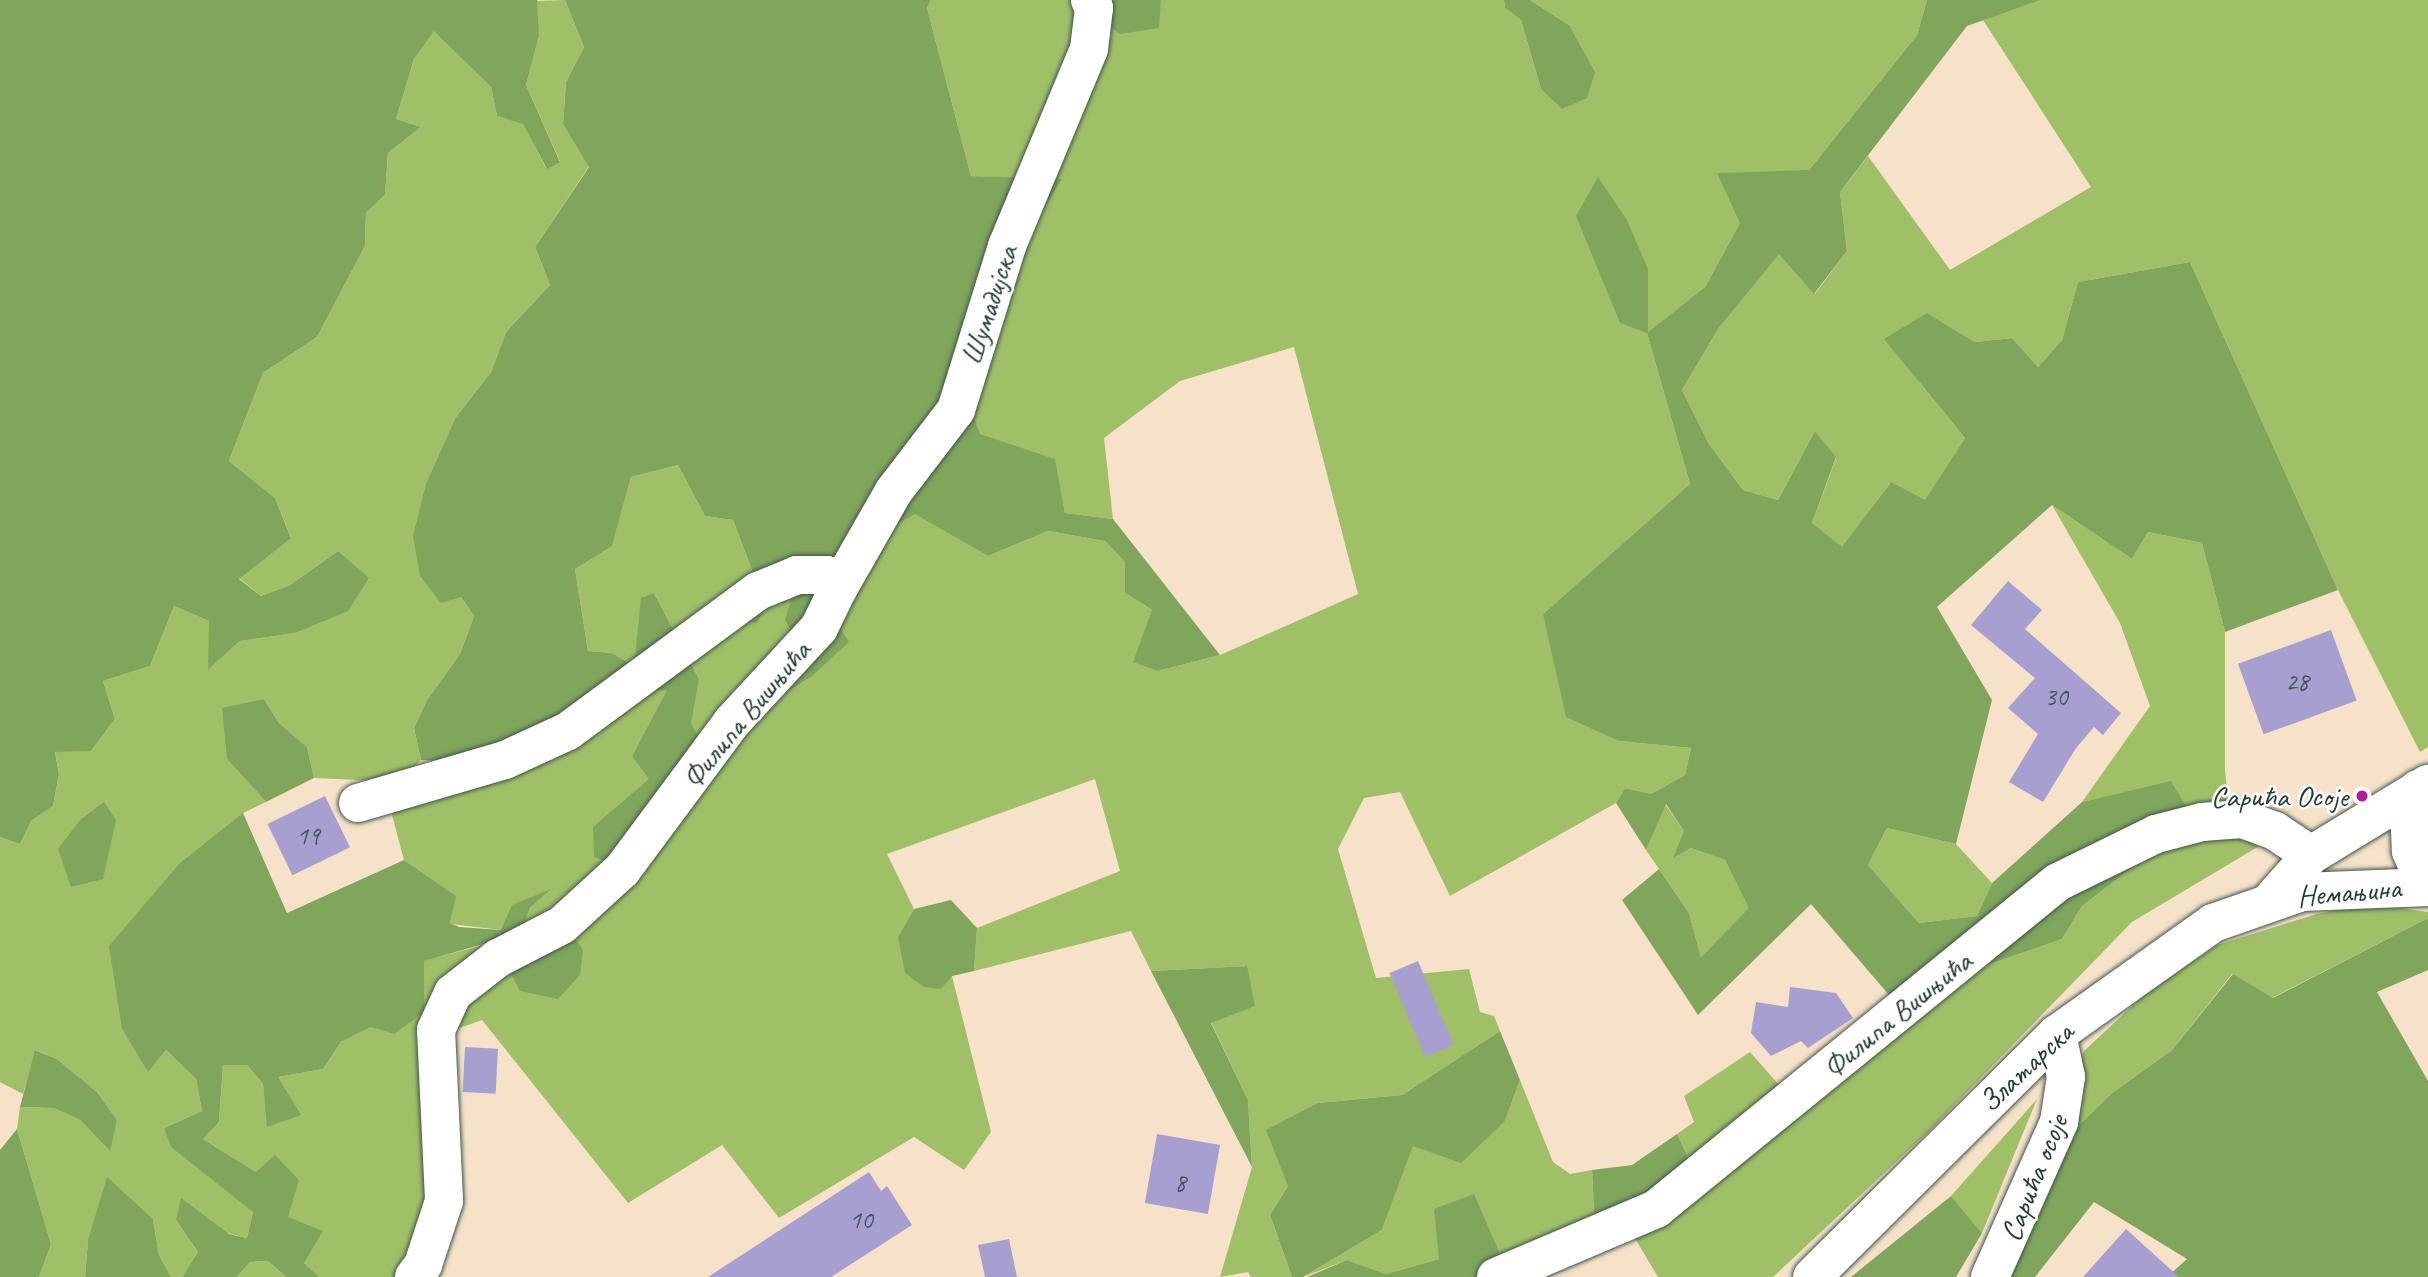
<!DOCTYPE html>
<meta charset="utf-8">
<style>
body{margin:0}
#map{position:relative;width:2428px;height:1277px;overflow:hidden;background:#f5e2c9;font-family:Caveat,sans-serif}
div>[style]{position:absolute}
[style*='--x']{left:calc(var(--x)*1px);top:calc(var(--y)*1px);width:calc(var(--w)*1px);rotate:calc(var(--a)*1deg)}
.green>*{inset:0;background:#a0c068}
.forest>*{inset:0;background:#80a65c}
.building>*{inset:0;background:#a79fcf;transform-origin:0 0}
.roads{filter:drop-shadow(0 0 2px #3f564a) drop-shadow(0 0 2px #3f564a)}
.minor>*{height:38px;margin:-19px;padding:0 19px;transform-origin:19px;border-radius:19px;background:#fff}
.major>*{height:38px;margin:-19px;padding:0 19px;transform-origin:19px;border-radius:19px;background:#fff}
.dots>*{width:19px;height:19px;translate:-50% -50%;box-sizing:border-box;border:4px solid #fff;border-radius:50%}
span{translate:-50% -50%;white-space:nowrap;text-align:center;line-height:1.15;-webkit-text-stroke:5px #fff;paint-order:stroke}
.number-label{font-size:26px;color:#41565b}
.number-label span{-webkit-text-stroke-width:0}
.street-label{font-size:30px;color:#1f3d34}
.poi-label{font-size:30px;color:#1f3d34}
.right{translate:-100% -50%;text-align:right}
</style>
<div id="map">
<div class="green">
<i style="clip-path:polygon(565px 0,584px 47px,566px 82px,563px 124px,589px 166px,535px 247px,550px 285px,506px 332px,491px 372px,456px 417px,461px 597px,474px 616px,460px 654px,427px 700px,414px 728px,421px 760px,402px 779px,539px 766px,644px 692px,668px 689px,632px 756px,727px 744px,785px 693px,811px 677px,822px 601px,836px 558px,915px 513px,988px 556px,1048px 531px,1105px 541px,1125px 562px,1125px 593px,1152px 610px,1158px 671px,1220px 655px,1358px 594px,1294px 347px,1180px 381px,1104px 438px,1113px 519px,1065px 513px,1054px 459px,980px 435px,952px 358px,1061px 180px,971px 176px,927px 8px,931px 0,1071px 0,1158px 28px,1161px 0,1504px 0,1505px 8px,1521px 20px,1541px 89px,1569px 25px,1530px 0,1927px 0,1917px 35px,1809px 170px,1740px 223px,1705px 287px,1647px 333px,1690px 484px,1543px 614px,1619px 741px,1691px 748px,1685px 775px,1651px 794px,1625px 788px,1616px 803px,1450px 896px,1400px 792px,1364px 798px,1338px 849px,1376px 978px,1469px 969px,1480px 1012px,1494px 1016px,1500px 1031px,1402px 1095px,1318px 1103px,1288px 1186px,1270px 1215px,1292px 1277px,1251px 1277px,1248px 1272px,1220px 1277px,1252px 1167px,1248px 1100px,1211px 1022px,1247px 966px,1151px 971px,1131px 931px,974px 971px,977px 928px,1120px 871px,1095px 779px,887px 854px,914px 909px,898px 937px,952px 976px,991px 1132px,964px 1170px,914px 1137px,779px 1218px,722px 1145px,628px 1203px,482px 1020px,445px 1033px,418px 1277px,320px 1277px,304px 1263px,288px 1217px,256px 1172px,203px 1139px,219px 1122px,223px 1065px,247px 1065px,263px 1084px,268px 1126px,278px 1077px,323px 1069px,341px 1042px,371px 1027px,423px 961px,518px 936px,530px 908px,549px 890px,502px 930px,450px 924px,455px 896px,404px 860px,383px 781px,314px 778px,307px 747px,279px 723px,264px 699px,227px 759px,266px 802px,243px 813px,122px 1029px,148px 1071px,166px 1050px,196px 1079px,202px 1111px,164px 1128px,253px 1212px,247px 1238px,176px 1220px,198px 1252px,182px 1277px,171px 1277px,159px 1255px,153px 1219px,88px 1240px,85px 1277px,39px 1277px,51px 1244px,17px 1129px,20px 1107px,54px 1108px,80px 1120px,109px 1150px,117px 1120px,97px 1092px,57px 1059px,36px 1050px,23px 1094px,0 1082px,0 837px,20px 844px,31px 821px,53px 806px,59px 774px,55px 751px,91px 751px,115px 719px,103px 681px,150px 666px,174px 606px,209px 621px,209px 669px,240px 641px,295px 633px,369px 579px,338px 551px,290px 585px,261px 596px,239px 578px,291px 537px,275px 498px,229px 461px,263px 373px,317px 337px,365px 246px,366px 213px,385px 195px,388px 153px,421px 127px,396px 119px,414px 59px,434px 30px,491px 87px,497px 116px,523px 123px,546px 168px,560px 161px,526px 85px,539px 36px,535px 1px)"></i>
<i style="clip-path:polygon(2041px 0,2428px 0,2428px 747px,2420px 752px,2338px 590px,2190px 262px,2078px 282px,2062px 340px,2038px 367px,2012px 338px,1975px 342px,1927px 313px,1919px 382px,1965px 438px,1925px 501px,1890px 483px,1842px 548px,1812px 523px,1836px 458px,1815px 431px,1778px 500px,1743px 490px,1709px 444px,1682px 390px,1718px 329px,1779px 253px,1815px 294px,1847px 251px,1840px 192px,1868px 156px,1950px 270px,2091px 187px,1983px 20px)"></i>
<i style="clip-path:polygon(678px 465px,705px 516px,733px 520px,755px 578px,768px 600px,796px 585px,793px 634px,676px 784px,699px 679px,654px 593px,634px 666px,612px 653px,588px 651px,575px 569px,612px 545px,631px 477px)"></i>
<i style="clip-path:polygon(2052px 505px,2132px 559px,2148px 532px,2202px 543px,2225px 632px,2225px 770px,2231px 829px,2266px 842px,2132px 922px,1929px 1131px,1773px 1277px,1658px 1277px,1633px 1235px,1687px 1155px,1677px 1134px,1694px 1122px,1684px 1096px,1750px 1052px,1802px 1111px,1987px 965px,2062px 939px,2082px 906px,2137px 864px,2171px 782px,2082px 802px,2150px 706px,2120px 623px)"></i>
<i style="clip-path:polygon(1665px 804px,1684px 831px,1674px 857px,1691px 848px,1725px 860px,1750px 908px,1701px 957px,1689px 913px,1646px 850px)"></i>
<i style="clip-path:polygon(1887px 828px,1956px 844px,1992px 883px,1977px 916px,1919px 923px,1868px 865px)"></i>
<i style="clip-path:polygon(2369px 904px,2428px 912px,2428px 918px,2272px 998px,2232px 974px,2172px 1050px,2111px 1094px,2045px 1158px,2004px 1250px,2084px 1051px,2142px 997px,2217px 945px,2317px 914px)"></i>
<i style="clip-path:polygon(1520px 1080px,1553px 1162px,1570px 1174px,1592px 1170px,1596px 1251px,1439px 1259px,1386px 1274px,1347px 1260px,1303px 1277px,1382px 1230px,1413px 1145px,1505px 1121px)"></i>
<i style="clip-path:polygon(2037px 1099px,1982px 1233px,1951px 1196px)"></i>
<i style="clip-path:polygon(268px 1261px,286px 1277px,237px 1277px,250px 1262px)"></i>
</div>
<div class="forest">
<i style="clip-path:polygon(0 0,537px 0,539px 36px,526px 85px,560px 162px,547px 169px,523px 124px,497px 116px,491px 87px,434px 31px,414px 59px,396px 119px,421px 127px,388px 153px,385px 195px,366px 213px,365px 246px,317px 337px,263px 373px,229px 461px,275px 498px,291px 538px,239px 579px,261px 596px,290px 585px,338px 551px,369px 578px,348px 611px,295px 633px,240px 641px,208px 670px,209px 621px,174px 606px,150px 666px,103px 681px,115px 719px,91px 751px,55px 752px,59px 774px,53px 806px,31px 821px,20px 844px,0 837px)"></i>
<i style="clip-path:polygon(565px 0,931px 0,927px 8px,971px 176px,1062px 179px,952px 358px,980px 434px,1055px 459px,1065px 513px,1113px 519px,1220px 655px,1158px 671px,1133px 662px,1152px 610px,1125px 593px,1125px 562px,1105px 541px,1048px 531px,988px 556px,915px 514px,836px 558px,822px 601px,849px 642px,811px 677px,785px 693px,780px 683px,793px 634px,785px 620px,795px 586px,768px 600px,757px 623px,740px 620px,720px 594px,755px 578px,733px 520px,705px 516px,678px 465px,631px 477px,612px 546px,575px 569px,588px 651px,612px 653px,634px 666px,641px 598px,654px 593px,699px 679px,691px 723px,699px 739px,611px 863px,594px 857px,593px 827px,649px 779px,632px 756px,667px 690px,644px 692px,539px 766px,421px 760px,414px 728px,427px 700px,460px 654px,474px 616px,461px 597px,441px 603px,420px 576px,413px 536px,426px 484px,456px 417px,491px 372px,506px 332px,550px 285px,535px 247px,589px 167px,563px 124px,566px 82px,584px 47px)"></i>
<i style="clip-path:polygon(1071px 0,1161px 0,1159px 28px,1120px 34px)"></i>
<i style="clip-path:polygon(1504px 0,1530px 0,1569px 25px,1595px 72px,1587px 98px,1562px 109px,1541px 89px,1521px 20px,1505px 8px)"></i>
<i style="clip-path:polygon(1927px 0,2041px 0,1967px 26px,1840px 192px,1847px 251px,1814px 294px,1779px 254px,1718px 329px,1682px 390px,1709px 444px,1743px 490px,1778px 500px,1815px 431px,1836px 457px,1812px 523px,1842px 547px,1891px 482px,1925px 500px,1965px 438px,1884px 339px,1927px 313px,1975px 342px,2012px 338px,2038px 367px,2062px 340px,2078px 282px,2190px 262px,2338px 590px,2225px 632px,2202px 543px,2148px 532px,2132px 559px,2052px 505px,1937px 607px,1992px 700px,1956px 844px,1887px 828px,1868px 865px,1919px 923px,1977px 916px,1992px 883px,2082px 802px,2171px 781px,2201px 832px,2137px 864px,2082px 906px,2062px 939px,1987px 965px,1913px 1023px,1811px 904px,1698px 1015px,1622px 900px,1659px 869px,1689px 913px,1701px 957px,1749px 908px,1725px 860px,1691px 848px,1673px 858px,1684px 831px,1666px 804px,1646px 850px,1616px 803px,1625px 788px,1651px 794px,1685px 775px,1691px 748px,1619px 741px,1566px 717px,1543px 614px,1690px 484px,1647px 333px,1620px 323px,1576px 216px,1598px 177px,1627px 220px,1648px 269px,1648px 332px,1705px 287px,1740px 223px,1717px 173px,1809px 170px,1917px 35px)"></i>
<i style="clip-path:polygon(264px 699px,279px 723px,307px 747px,314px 778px,266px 802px,227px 759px,222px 708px)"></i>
<i style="clip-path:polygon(104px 802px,116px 820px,103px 879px,71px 887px,58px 849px,80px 820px)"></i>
<i style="clip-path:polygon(243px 813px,287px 913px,404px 860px,456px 896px,450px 923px,459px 927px,501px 930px,512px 905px,551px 889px,530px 908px,519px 936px,570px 931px,583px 950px,580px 975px,558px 999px,520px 991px,494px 941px,424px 961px,424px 1012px,394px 1034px,371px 1027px,341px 1042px,323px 1069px,278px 1077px,301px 1115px,267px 1127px,263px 1084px,247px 1065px,223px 1065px,219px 1122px,203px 1139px,256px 1172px,275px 1155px,299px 1180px,288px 1217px,323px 1231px,304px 1263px,320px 1277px,286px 1277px,268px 1261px,250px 1262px,237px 1277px,182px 1277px,198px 1252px,176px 1220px,181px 1198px,229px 1234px,247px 1238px,253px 1212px,171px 1147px,164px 1128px,202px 1111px,196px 1079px,166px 1050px,148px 1072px,122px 1029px,109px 946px,180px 863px)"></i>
<i style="clip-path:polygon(951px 900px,977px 928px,974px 971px,952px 976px,941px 989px,924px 987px,905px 973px,898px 937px,914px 909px)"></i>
<i style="clip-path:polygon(2428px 918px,2428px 970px,2377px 992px,2428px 1081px,2428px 1277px,2167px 1277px,2187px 1259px,2094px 1202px,2035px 1277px,1988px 1277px,2045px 1158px,2111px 1094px,2172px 1050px,2233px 974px,2273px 998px)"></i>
<i style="clip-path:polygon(1247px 966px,1255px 1006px,1211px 1023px,1248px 1100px,1252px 1167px,1151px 971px)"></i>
<i style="clip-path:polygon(1500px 1031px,1520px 1080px,1505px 1121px,1461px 1163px,1413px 1146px,1382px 1230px,1303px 1277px,1292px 1277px,1270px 1215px,1288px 1186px,1266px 1130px,1318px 1103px,1402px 1095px)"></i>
<i style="clip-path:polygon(35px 1050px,57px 1059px,97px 1092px,117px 1120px,110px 1151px,80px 1120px,54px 1108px,20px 1107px)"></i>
<i style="clip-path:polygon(17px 1129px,51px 1244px,39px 1277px,0 1277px,0 1150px)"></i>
<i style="clip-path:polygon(1677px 1134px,1687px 1155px,1677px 1207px,1596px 1251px,1592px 1170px,1632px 1165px)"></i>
<i style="clip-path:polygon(107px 1177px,153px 1219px,159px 1255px,171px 1277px,85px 1277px,88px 1240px)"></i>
<i style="clip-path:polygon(1474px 1194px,1510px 1277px,1307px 1277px,1347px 1260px,1386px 1274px,1439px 1259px,1434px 1209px)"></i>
<i style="clip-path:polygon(1951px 1196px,1982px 1233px,1956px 1277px,1851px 1277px)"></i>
</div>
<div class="building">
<i style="clip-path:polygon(2008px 581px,2042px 610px,2025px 629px,2121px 713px,2103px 735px,2094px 727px,2076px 748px,2043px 802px,2009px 782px,2038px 734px,2008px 708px,2035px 678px,1971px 625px)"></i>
<i style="left:2331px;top:630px;width:75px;height:99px;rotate:70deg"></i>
<i style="left:325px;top:796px;width:57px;height:64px;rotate:64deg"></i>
<i style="left:1418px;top:961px;width:91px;height:31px;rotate:67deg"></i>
<i style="clip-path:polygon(1790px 987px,1836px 993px,1853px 1018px,1808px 1048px,1801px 1041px,1771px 1056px,1751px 1033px,1756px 1002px,1788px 1007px)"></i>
<i style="left:465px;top:1047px;width:33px;height:45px;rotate:3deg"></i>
<i style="left:1157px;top:1134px;width:64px;height:70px;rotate:10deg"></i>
<i style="clip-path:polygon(869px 1172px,881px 1191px,887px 1186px,912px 1225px,831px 1277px,708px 1277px)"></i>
<i style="clip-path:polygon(2126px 1229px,2179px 1277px,2083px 1277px)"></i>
<i style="clip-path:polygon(1009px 1239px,1017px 1277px,985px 1277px,978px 1245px)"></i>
</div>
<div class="roads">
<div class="minor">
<i style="--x:838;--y:589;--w:113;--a:-60.3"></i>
<i style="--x:894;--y:491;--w:102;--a:-52.6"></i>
<i style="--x:956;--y:410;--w:172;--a:-72.7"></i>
<i style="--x:1007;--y:246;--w:213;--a:-67.4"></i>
<i style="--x:1089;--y:49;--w:41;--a:-83"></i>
<i style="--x:1094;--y:8;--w:9;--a:-117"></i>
<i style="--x:358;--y:803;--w:153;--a:-16.3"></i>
<i style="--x:505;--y:760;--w:69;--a:-24.7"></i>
<i style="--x:568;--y:731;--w:236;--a:-36.4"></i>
<i style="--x:758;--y:591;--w:42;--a:-22.3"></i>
<i style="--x:797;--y:575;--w:30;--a:0"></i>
<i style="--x:827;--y:575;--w:18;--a:52"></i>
<i style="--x:838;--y:589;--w:43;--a:116"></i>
<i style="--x:819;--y:628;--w:128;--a:132.8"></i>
<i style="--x:732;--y:722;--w:184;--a:126.6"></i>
<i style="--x:622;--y:870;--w:81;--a:137.5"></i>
<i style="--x:562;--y:925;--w:72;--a:152.7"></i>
<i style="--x:498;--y:958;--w:57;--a:142.1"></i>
<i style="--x:453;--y:993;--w:41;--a:114.7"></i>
<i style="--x:436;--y:1030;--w:171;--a:87.3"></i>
<i style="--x:444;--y:1201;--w:67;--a:108.2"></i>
<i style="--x:423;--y:1265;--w:15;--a:127"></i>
<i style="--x:2271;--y:900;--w:60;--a:-48.4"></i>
<i style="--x:2311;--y:855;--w:137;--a:-31.3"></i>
<i style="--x:1496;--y:1277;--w:174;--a:-23"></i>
<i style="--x:1656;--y:1209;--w:518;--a:-39.13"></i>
<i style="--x:2058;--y:882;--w:109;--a:-26.1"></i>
<i style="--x:2156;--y:834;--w:48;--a:-14.6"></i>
<i style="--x:2202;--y:822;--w:40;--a:-4.3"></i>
<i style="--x:2242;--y:819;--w:35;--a:20"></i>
<i style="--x:2275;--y:831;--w:43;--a:33.7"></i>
<i style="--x:1990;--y:1277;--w:170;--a:-66"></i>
<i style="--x:2059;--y:1122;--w:46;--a:-81.2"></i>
<i style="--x:2066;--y:1077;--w:44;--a:-101.8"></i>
</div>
<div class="major">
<i style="--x:2418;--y:789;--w:40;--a:102"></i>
<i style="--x:2410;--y:828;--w:23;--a:88"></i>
<i style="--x:2411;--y:851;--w:38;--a:67"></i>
<i style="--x:1812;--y:1277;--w:345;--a:-44.8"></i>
<i style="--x:2057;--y:1034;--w:191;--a:-35.4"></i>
<i style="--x:2213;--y:923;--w:94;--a:-19.2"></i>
<i style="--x:2302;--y:892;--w:126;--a:-2.3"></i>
</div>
</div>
<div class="dots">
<i style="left:2362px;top:796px;background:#b5179e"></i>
</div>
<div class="number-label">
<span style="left:2297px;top:682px">28</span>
<span style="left:2056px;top:697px">30</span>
<span style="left:308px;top:836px">19</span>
<span style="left:1180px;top:1183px">8</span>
<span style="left:861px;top:1220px">10</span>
</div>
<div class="street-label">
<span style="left:989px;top:305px;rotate:-72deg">Шумадијска</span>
<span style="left:746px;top:714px;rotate:-50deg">Филипа Вишњића</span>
<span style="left:2349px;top:892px;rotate:-5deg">Немањина</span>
<span style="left:1897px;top:1014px;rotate:-39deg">Филипа Вишњића</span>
<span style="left:2026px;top:1067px;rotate:-43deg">Златарска</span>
<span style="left:2034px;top:1178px;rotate:-68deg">Сарића осоје</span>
</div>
<div class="poi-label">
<span class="right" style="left:2348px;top:796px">Сарића Осоје</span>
</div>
</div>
